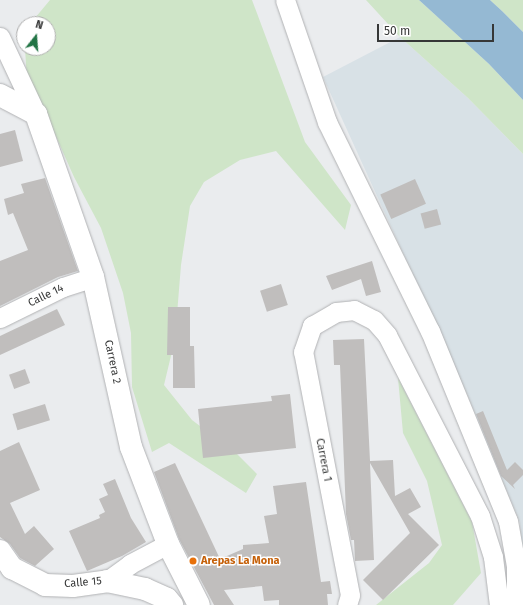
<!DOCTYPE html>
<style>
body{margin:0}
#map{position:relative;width:523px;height:605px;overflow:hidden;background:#eaecee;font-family:"Fira Sans",sans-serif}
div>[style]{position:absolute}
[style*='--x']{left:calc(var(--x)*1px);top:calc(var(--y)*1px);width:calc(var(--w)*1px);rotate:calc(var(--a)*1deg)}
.built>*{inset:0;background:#d8e1e6}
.green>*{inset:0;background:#cfe5c8}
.water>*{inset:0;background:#95b9d3}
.building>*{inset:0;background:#c0bebd;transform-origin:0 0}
.roads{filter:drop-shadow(0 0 1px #b1b2b4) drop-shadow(0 0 1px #b1b2b4)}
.street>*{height:19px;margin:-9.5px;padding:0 9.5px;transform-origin:9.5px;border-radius:9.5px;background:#fff}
.secondary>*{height:22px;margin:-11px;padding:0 11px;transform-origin:11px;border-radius:11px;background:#fff}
.dots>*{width:11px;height:11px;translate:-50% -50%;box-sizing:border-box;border:2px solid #fff;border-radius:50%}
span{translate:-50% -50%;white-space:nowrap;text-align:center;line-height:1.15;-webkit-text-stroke:3px #fff;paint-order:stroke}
.street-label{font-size:11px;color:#363737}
.food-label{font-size:11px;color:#c56008;font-weight:700}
.left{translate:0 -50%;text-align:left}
.north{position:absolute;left:16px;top:16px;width:40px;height:40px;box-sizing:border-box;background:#fff;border:1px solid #afafaf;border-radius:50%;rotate:17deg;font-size:11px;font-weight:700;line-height:16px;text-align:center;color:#363737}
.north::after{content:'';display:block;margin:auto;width:14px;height:18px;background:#227445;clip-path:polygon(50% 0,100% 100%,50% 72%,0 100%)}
.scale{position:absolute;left:377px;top:24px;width:117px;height:18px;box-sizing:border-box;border:2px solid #363737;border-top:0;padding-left:5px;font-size:12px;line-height:14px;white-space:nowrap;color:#363737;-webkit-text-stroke:3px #fff;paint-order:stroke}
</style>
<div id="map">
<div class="built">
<i style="clip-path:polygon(400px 37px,468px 98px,523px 154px,523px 590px,520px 523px,467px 394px,323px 77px)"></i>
</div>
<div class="green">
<i style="clip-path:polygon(50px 0,252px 0,305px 142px,351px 205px,345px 230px,276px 151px,240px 160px,204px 182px,190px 206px,181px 265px,175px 339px,164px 385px,192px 420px,237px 454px,257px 474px,246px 493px,169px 443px,152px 452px,132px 387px,131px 333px,123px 293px,101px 228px,74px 177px,46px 114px,27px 81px,25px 48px,48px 48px,48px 24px,30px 24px)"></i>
<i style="clip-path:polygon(366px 0,419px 0,489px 64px,523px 100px,523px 154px,468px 98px,400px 37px)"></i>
<i style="clip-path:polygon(490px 0,523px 0,523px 32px,502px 11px)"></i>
<i style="clip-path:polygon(398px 378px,472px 522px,481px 573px,453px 605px,376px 605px,429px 563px,442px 545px,427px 481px,403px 433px)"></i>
</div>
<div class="water">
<i style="clip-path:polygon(419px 0,490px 0,502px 11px,523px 32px,523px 100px,489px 64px)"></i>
</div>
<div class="building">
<i style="clip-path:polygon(15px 130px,23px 161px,0 167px,0 134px)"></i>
<i style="clip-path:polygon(45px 178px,78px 271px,58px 277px,0 306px,0 261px,28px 250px,13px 213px,8px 215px,4px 199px,24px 193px,21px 184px)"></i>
<i style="left:415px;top:179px;width:27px;height:38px;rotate:66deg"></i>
<i style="left:437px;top:209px;width:16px;height:17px;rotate:75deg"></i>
<i style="clip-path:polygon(372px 261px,381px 292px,366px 296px,361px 279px,332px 290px,326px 276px)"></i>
<i style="left:281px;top:284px;width:22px;height:22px;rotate:72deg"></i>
<i style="clip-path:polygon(168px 307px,190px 307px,190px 346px,194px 346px,195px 388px,173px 388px,173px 355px,167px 355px)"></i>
<i style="clip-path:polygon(57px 309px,65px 325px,0 355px,0 336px)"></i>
<i style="clip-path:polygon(364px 339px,370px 461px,393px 460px,395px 496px,410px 488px,421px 507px,408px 514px,439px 545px,383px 600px,363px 580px,410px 533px,370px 463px,374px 560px,355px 561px,354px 540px,351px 540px,346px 514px,340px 365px,334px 365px,333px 340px)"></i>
<i style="left:25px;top:369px;width:15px;height:17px;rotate:70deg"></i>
<i style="clip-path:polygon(290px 394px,296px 448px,203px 458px,198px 409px,272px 401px,271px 396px)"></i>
<i style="left:45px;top:404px;width:17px;height:34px;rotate:73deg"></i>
<i style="clip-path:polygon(483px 411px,507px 470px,515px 462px,523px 470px,523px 475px,513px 485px,515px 489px,501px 476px,476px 414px)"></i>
<i style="clip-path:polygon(19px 442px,40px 490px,10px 503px,25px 534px,34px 526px,54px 549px,35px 566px,20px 558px,10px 544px,0 537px,0 451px)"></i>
<i style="clip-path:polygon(175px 463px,220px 559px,243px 549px,243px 545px,269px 543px,264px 516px,277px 514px,273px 486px,306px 482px,321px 582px,330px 581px,332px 594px,327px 594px,328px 605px,279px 605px,279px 600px,264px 601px,262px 586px,224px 590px,234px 605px,214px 605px,179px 539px,154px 472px)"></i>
<i style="clip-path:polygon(115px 479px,131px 518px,146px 542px,122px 556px,87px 571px,69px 531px,100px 518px,99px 515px,105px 512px,99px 499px,108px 495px,103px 484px)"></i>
</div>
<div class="roads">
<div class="street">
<i style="--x:285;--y:0;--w:129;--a:71"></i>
<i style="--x:327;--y:122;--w:233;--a:63.8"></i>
<i style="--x:430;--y:331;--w:205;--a:67.7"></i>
<i style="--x:508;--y:521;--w:46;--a:79.9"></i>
<i style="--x:516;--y:566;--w:39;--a:90"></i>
<i style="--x:0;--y:37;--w:85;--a:64.9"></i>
<i style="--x:0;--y:318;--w:70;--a:-26.2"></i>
<i style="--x:63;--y:287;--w:32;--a:-18"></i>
<i style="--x:107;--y:581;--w:29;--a:-36"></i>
<i style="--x:130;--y:564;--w:43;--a:-27.8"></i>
<i style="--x:347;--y:605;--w:10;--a:-73"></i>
<i style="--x:350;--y:595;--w:248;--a:-100.9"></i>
<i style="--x:303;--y:352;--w:28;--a:-71"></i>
<i style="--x:312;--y:326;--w:28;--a:-30"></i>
<i style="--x:336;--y:312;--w:18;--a:-6"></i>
<i style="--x:354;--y:310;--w:22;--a:27"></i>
<i style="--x:374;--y:320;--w:20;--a:49"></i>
<i style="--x:387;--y:335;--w:203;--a:62.8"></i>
<i style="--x:480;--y:516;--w:43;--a:72.4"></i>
<i style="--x:493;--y:557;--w:48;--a:82.9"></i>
</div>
<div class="secondary">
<i style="--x:0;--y:95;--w:41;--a:27.8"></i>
<i style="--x:36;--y:114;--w:173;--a:70.7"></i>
<i style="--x:93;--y:277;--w:174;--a:77.4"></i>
<i style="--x:131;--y:447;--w:104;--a:69.1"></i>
<i style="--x:168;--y:544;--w:68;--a:63.1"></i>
<i style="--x:0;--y:551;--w:21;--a:55"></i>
<i style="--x:12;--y:568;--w:37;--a:27"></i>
<i style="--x:45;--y:585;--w:28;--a:2"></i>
<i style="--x:73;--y:586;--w:34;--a:-8"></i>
<i style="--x:107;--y:581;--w:39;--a:12"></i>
<i style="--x:145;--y:589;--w:24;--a:24"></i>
<i style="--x:167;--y:599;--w:8;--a:50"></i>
</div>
</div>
<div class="dots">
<i style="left:193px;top:561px;background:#e8710a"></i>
</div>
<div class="street-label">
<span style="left:46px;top:296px;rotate:-26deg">Calle 14</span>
<span style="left:112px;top:362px;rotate:78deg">Carrera 2</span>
<span style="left:323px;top:460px;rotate:79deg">Carrera 1</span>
<span style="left:83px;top:583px;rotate:-5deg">Calle 15</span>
</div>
<div class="food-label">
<span class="left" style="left:201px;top:561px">Arepas La Mona</span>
</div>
<div class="north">N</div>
<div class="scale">50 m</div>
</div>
